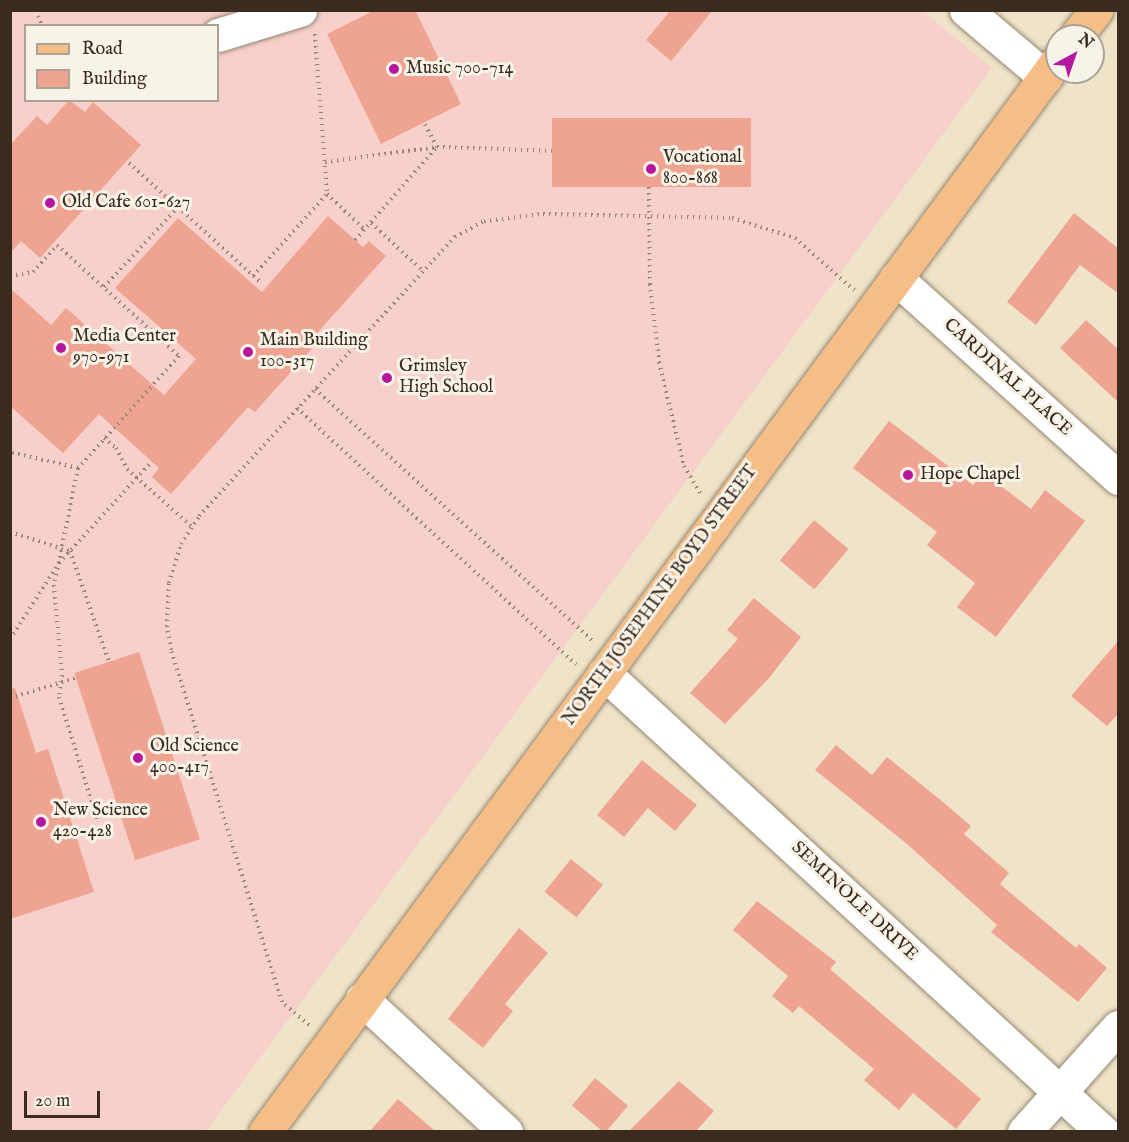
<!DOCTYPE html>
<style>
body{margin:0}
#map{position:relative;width:1129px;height:1142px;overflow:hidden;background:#efe4c9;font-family:"IM FELL English",serif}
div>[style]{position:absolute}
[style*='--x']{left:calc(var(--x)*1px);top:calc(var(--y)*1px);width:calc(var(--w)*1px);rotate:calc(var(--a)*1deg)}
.built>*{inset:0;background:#f7d0cb}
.building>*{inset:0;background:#efa491;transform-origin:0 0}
.path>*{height:4px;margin-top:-2px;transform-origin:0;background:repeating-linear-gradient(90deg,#958774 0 1.5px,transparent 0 6px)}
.roads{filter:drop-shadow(0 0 2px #958774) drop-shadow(0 0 2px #958774)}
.minor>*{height:33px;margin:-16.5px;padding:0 16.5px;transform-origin:16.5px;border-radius:16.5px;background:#fff}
.major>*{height:33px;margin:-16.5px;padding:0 16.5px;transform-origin:16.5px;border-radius:16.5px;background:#f6be87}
.dots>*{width:16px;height:16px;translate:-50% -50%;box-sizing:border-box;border:3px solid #f7f3e8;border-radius:50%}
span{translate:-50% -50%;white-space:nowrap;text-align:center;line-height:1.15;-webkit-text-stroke:6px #f7f3e8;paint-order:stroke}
.poi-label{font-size:18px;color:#3b2a1e}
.left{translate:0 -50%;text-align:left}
.street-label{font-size:18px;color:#3b2a1e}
.frame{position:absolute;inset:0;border:12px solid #3b2a1e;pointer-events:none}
.legend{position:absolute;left:24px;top:24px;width:195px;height:78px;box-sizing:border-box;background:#f7f3e8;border:2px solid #aca397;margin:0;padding:8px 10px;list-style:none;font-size:18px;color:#3b2a1e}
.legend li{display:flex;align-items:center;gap:12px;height:30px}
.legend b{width:30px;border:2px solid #aca397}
.north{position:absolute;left:1045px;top:24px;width:60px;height:60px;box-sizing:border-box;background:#f7f3e8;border:2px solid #aca397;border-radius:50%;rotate:40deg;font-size:16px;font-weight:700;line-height:24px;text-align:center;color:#3b2a1e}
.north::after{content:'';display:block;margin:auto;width:21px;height:27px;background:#b5179e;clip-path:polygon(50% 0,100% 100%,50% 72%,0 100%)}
.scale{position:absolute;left:24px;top:1091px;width:76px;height:27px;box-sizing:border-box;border:3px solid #3b2a1e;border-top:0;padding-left:8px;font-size:18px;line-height:21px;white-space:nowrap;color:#3b2a1e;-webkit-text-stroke:4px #f7f3e8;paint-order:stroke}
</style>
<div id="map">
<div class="built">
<i style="clip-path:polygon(evenodd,10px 11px,923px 11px,992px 68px,206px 1131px,11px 1131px,10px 11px,26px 26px,218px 26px,218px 100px,26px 100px,26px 26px)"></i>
</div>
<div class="building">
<i style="clip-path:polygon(375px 10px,415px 10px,461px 104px,381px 144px,327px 34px)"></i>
<i style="clip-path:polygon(671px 10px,713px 10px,671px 61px,646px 40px)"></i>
<i style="clip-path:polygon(69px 100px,85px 112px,93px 102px,141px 145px,40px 258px,21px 241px,10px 253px,10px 145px,37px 116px,47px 125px)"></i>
<i style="left:552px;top:118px;width:199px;height:69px"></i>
<i style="clip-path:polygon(1074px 213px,1119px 249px,1119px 294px,1080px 265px,1036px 325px,1007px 302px)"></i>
<i style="clip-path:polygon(328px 216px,363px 247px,369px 241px,386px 256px,311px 340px,315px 345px,255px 412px,248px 407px,171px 494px,152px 477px,159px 468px,99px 414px,63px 453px,10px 406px,10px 288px,51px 325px,66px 308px,164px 395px,196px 359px,115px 288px,178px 218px,262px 292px)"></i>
<i style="clip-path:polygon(1086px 320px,1119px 350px,1119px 403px,1060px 348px)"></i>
<i style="clip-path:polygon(889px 421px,973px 485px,983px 472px,1031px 509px,1045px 490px,1085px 521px,996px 637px,957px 607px,975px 583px,927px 545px,937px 532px,853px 468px)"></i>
<i style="left:814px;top:520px;width:45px;height:53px;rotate:40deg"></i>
<i style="clip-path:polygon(754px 598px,801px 637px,769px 678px,725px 724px,690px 693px,738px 639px,727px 630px)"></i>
<i style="clip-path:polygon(1119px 640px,1119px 713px,1107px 726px,1071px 696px)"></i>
<i style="left:139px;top:652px;width:197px;height:68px;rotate:72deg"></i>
<i style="clip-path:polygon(15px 688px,36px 753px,48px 749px,94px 892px,10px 919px,10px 689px)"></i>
<i style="clip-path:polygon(836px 745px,872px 775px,887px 757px,943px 802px,971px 826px,964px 834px,1009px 873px,1000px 884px,1076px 948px,1079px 944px,1107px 968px,1078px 1002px,991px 932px,997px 925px,907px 844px,815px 770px)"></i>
<i style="clip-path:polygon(642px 760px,697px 805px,675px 831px,648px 808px,624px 837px,597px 815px)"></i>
<i style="left:571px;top:859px;width:41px;height:42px;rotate:39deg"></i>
<i style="clip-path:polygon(757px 901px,836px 962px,830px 969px,981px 1099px,956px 1129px,913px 1093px,899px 1110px,864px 1080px,874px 1069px,799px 1006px,793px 1013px,772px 996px,788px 976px,733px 930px)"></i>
<i style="clip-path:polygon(519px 928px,548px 953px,505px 1004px,513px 1011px,483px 1048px,448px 1019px)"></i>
<i style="left:595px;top:1078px;width:43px;height:36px;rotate:40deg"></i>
<i style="clip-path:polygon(679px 1081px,714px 1111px,696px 1131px,629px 1131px)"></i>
<i style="clip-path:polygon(398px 1099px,435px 1131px,370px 1131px)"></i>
</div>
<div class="path">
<i style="--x:38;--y:16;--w:11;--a:68"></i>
<i style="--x:315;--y:34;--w:160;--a:85.7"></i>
<i style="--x:327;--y:194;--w:51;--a:43.4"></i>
<i style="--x:325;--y:162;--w:113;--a:-7.6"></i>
<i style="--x:437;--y:147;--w:27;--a:-118"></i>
<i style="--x:129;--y:163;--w:176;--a:42.2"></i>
<i style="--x:649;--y:187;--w:97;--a:89.4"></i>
<i style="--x:650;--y:284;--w:79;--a:83.4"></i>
<i style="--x:659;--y:362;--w:107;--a:76.5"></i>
<i style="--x:684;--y:466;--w:35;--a:59"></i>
<i style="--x:371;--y:223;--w:71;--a:42.7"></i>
<i style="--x:355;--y:240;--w:124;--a:-48.6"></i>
<i style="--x:437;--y:147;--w:115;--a:2"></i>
<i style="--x:10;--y:276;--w:23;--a:-10"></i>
<i style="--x:33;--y:272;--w:36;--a:-48"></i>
<i style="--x:57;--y:245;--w:165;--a:42.3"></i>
<i style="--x:179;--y:356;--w:151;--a:132"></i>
<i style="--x:78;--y:468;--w:70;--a:-166.8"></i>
<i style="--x:253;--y:276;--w:110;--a:-47.9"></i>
<i style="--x:104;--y:287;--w:109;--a:-47.2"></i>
<i style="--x:315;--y:389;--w:377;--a:42.2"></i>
<i style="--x:297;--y:408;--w:379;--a:42.6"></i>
<i style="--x:104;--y:438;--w:16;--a:40"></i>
<i style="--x:116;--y:448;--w:24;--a:62"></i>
<i style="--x:127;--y:469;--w:87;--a:41.7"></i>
<i style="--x:78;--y:468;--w:119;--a:101.6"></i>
<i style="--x:54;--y:585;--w:90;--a:84.9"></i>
<i style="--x:62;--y:675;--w:22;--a:98"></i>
<i style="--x:59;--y:697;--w:128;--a:72.7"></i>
<i style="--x:10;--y:532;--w:63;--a:17.6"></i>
<i style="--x:70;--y:551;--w:118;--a:70.6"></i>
<i style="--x:10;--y:639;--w:90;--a:-57.2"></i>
<i style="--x:59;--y:563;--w:138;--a:-47.6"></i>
<i style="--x:10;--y:698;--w:69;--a:-16.9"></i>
<i style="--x:309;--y:1025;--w:35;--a:-140"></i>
<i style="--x:282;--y:1002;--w:369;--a:-107.5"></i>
<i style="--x:171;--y:650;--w:23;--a:-100"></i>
<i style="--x:167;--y:627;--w:44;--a:-87.4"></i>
<i style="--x:169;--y:583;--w:41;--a:-72.9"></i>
<i style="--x:181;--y:544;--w:33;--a:-57"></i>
<i style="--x:199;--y:516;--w:379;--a:-47.5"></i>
<i style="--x:455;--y:237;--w:33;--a:-29"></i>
<i style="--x:484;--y:221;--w:59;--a:-6.8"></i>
<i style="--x:543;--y:214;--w:189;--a:1.2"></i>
<i style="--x:732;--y:218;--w:66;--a:17.6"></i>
<i style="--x:795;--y:238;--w:79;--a:41.4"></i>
</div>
<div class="roads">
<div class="minor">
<i style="--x:966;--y:10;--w:104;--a:40.3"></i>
<i style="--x:218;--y:35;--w:86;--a:-17"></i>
<i style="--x:896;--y:278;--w:299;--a:42"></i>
<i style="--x:604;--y:673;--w:678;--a:42.61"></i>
<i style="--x:362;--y:999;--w:196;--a:42.7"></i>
<i style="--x:1024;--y:1132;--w:141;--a:-48.2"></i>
</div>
<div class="major">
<i style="--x:1076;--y:36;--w:33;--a:-52"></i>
<i style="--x:265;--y:1132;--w:1332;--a:-53.52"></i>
</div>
</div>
<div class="dots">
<i style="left:394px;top:69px;background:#b5179e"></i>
<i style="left:651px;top:169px;background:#b5179e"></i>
<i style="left:50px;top:203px;background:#b5179e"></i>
<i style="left:61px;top:348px;background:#b5179e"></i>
<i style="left:248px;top:352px;background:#b5179e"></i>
<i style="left:387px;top:378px;background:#b5179e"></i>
<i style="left:908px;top:475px;background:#b5179e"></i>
<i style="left:138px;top:758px;background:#b5179e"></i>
<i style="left:41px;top:822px;background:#b5179e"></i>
</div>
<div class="poi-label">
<span class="left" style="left:406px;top:69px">Music 700-714</span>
<span class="left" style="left:663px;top:169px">Vocational<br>800-868</span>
<span class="left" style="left:62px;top:203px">Old Cafe 601-627</span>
<span class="left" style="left:73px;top:348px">Media Center<br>970-971</span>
<span class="left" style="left:260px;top:352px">Main Building<br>100-317</span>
<span class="left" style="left:399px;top:378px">Grimsley<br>High School</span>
<span class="left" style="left:920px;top:475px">Hope Chapel</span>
<span class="left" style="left:150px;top:758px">Old Science<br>400-417</span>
<span class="left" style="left:53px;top:822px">New Science<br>420-428</span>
</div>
<div class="street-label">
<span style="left:1007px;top:378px;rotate:42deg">CARDINAL PLACE</span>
<span style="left:661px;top:596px;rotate:-54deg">NORTH JOSEPHINE BOYD STREET</span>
<span style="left:854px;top:902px;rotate:43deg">SEMINOLE DRIVE</span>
</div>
<div class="frame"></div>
<ul class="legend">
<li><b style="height:8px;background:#f6be87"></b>Road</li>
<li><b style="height:16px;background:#efa491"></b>Building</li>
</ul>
<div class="north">N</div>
<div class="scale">20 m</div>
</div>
